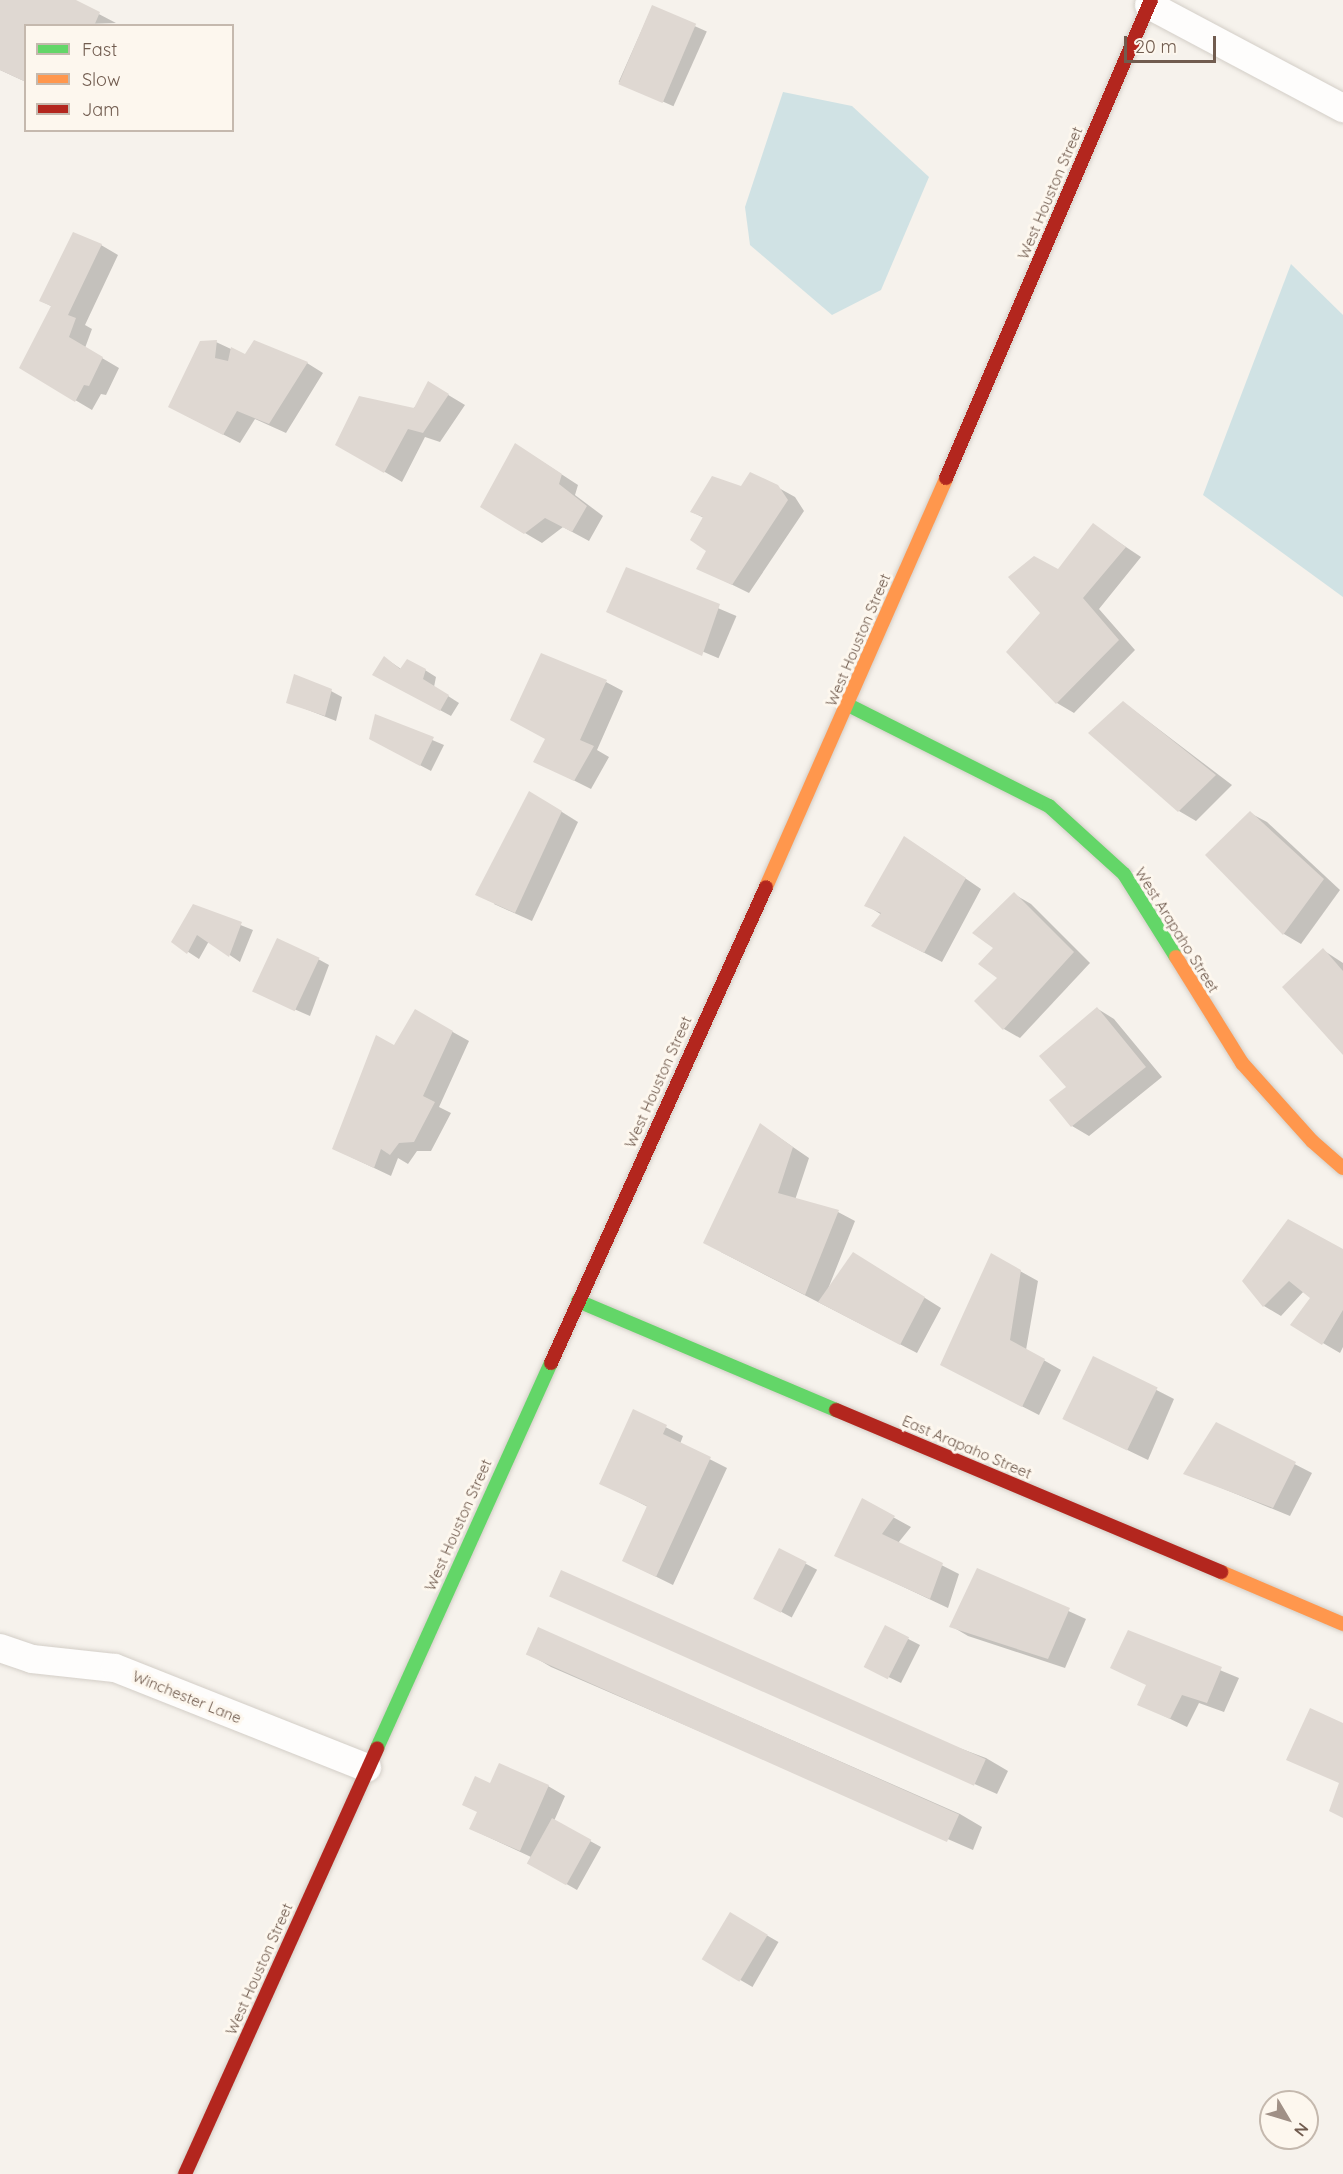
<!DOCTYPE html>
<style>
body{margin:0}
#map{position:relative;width:1343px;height:2174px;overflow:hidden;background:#f6f2ec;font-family:Quicksand,sans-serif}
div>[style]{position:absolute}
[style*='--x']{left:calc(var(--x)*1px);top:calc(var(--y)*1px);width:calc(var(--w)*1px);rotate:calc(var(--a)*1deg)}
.water>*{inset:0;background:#d0e2e4}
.shadow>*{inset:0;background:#0003;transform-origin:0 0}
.building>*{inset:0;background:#dfd8d2;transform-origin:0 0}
.roads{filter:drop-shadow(0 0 2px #d3cec7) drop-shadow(0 0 2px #d3cec7)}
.street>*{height:28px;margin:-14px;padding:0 14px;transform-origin:14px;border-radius:14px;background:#fefdfc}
.fast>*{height:14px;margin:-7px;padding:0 7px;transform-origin:7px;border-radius:7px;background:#63d668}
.slow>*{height:14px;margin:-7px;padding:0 7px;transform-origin:7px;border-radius:7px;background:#ff974d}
.jam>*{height:14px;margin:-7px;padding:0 7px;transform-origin:7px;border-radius:7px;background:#b3261e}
span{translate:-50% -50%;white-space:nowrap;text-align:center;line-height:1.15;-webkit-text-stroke:6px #fdf7ee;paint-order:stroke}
.street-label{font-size:15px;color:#715c4f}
.legend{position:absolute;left:24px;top:24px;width:210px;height:108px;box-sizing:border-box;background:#fdf7ee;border:2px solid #c5b9ae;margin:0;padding:8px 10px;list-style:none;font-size:18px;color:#715c4f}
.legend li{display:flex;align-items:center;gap:12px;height:30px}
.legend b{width:30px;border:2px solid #c5b9ae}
.north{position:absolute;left:1259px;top:2090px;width:60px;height:60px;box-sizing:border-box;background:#fdf7ee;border:2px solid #c5b9ae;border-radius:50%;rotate:128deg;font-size:16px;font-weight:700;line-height:24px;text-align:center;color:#715c4f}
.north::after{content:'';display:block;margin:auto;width:21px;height:27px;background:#a09086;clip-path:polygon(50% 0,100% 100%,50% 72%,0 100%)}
.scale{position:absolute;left:1124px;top:36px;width:92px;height:27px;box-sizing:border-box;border:3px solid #715c4f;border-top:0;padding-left:8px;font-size:18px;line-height:21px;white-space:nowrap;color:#715c4f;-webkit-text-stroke:4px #fdf7ee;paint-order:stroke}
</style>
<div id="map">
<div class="water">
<i style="clip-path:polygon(783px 92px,852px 106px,929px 177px,881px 290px,832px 315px,750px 245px,745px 207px)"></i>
<i style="clip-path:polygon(1291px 264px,1343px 315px,1343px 597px,1203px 495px)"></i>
</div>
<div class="shadow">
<i style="clip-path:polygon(0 0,72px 0,116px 23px,26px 26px,26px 82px,0 70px)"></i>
<i style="left:652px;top:7px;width:60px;height:82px;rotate:24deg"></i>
<i style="clip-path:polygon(101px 245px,118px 255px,85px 325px,92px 329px,85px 348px,119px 368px,106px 395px,101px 394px,92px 410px,21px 368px,53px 307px,41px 301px)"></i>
<i style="clip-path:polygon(216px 342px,246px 356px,307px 363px,323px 373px,286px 433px,255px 419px,240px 443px,187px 416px)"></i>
<i style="clip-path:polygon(445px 393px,465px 405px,440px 442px,425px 437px,402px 482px,337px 444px)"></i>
<i style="clip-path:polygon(532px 455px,578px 485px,575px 495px,603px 516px,589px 541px,563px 527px,542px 543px,525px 533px)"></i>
<i style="clip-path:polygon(777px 487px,795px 497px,804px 511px,749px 593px,698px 568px,708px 550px,704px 518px,692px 512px,742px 488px)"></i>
<i style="clip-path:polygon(1093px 525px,1141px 557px,1099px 609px,1135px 650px,1074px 713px,1057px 703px,1042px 613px,1059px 571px)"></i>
<i style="left:626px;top:569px;width:120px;height:46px;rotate:23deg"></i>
<i style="clip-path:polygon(385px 658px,401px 669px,425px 670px,436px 677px,434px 687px,459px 703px,451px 716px,384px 680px)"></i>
<i style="clip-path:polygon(606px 682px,623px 691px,597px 750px,609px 757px,591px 789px,535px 761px)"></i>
<i style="clip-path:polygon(331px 691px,342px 697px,336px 721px,288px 702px)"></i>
<i style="clip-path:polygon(1123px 702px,1232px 785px,1196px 821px,1179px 811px)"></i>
<i style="clip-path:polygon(376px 716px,444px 745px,431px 771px,382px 745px)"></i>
<i style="clip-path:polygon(546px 802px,578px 822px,532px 921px,494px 904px)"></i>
<i style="clip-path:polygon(1250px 813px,1267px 822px,1340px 890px,1301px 944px,1284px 934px,1207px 855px)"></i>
<i style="clip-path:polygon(921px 848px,981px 889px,942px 962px,890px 935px,882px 915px,866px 905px)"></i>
<i style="clip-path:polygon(1014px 894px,1031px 904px,1090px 963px,1020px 1038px,1004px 1029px,996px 948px)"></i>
<i style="clip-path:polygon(193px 906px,253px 930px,240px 962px,209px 941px,199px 959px,173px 942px)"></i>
<i style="clip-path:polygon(1323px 950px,1343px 963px,1343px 1053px)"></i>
<i style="clip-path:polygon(318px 959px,329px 965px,310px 1016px,257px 993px)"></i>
<i style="clip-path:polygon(1098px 1009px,1114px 1019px,1162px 1077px,1089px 1136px,1072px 1126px,1052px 1100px,1069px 1088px)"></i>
<i style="clip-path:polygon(415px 1011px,469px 1041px,439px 1107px,451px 1113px,431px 1151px,417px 1151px,408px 1164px,398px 1158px,391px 1176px,334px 1149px)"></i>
<i style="clip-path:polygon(761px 1125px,809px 1158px,795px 1200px,838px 1212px,855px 1221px,828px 1289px,871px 1264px,941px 1308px,917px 1353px,721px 1252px)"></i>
<i style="clip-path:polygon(1343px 1251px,1343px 1347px,1340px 1353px,1292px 1325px,1312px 1297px,1304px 1291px,1281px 1316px,1264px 1306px,1244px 1281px)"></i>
<i style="clip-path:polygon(991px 1255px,1038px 1281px,1026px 1350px,1061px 1370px,1039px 1415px,959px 1374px)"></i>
<i style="clip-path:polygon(1094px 1358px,1174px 1399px,1148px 1460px,1080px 1427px)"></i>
<i style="clip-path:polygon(634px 1411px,683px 1436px,680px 1444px,727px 1468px,673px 1585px,624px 1561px,648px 1507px,601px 1483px)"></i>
<i style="clip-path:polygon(1216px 1424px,1312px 1473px,1290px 1516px,1185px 1473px)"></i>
<i style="clip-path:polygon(862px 1500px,911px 1527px,898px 1543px,959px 1574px,948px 1608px,836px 1555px)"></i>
<i style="left:780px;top:1550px;width:42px;height:54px;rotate:28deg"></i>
<i style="clip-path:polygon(978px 1570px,1086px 1619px,1065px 1668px,968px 1636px,951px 1626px)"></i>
<i style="clip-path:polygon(553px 1596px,986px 1758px,1008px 1771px,997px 1794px)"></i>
<i style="clip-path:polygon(885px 1627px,920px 1645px,901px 1683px,878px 1672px)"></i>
<i style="clip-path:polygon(539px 1629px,960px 1814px,982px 1827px,973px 1850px,551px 1667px,529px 1654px)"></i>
<i style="clip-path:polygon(1128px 1632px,1239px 1678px,1224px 1712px,1199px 1703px,1187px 1727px,1139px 1704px,1148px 1686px)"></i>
<i style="clip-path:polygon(491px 1785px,548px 1786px,565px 1796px,554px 1821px,601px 1847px,577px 1890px,528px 1862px,531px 1857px,471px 1829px)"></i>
<i style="left:730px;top:1914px;width:56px;height:52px;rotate:30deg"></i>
</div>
<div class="building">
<i style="clip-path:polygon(0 0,76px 0,100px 12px,94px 26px,26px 26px,26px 82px,0 70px)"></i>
<i style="left:652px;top:5px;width:48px;height:86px;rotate:23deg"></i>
<i style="clip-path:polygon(73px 232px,102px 244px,68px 315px,76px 318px,69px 337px,103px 357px,89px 386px,84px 385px,75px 402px,19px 368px,51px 306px,39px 301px)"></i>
<i style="clip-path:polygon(217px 340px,215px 358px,228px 361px,231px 347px,245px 354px,254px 340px,308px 362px,269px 424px,237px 411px,223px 435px,168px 407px,200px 341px)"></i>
<i style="clip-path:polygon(428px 381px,449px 394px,423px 433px,408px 429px,384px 473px,335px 445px,359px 396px,414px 408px)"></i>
<i style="clip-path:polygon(515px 443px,562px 474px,559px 484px,587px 506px,572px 532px,545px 518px,524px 534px,480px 507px)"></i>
<i style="clip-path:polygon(750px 472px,778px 485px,788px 500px,732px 585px,696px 569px,706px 551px,690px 540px,703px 517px,690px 512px,712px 476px,741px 486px)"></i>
<i style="clip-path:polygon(1093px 523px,1126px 547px,1083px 598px,1119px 640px,1056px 704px,1006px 652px,1040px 613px,1008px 577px,1034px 556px,1058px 569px)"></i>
<i style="clip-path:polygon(626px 567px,720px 604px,702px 656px,606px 612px)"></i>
<i style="clip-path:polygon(541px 653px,607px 680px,580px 740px,594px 746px,574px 781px,533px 762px,545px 739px,510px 720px)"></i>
<i style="clip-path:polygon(384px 656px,400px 669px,407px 659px,426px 669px,423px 679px,449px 695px,440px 711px,372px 675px)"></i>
<i style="clip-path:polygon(294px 674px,332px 689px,325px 716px,286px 703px)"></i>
<i style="clip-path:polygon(1123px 701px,1216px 775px,1178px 812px,1088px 733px)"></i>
<i style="clip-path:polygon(375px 714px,434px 737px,420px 766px,369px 739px)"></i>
<i style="clip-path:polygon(529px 791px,562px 811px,515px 913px,475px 895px)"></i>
<i style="clip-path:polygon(1250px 811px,1324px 879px,1283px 935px,1205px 855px)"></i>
<i style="clip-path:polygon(904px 836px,966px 878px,924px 953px,871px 926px,881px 913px,864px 906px)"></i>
<i style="clip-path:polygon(1014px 892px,1074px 952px,1003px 1030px,974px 1001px,997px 978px,978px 964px,993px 948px,972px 933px)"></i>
<i style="clip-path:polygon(193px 904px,242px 922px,229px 957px,197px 935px,187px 954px,171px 942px)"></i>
<i style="left:277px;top:938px;width:47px;height:59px;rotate:25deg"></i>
<i style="clip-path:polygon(1323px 948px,1343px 971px,1343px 1055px,1282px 987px)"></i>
<i style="clip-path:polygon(1097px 1007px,1146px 1067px,1071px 1127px,1049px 1100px,1066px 1087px,1039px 1056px)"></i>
<i style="clip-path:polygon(415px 1009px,453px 1031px,423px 1096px,435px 1102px,414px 1142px,399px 1143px,390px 1155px,381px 1149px,374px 1168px,332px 1149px,376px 1035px,394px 1045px)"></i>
<i style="clip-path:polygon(760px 1123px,793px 1147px,778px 1193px,839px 1210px,805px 1295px,703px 1243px)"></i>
<i style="clip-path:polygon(1288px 1219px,1343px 1249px,1343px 1310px,1322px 1345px,1290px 1325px,1310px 1298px,1289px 1281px,1263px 1307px,1242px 1281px)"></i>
<i style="clip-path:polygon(853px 1252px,925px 1297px,900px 1345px,818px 1302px)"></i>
<i style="clip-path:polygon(991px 1253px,1021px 1270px,1010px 1340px,1045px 1359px,1022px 1407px,940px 1365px)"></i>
<i style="left:1093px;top:1356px;width:72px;height:70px;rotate:26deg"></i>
<i style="clip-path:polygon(633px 1409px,667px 1425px,663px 1434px,711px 1457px,656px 1577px,622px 1561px,647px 1506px,599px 1484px)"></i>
<i style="clip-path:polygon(1216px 1422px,1296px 1462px,1273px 1508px,1183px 1474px)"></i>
<i style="clip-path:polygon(862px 1498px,895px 1516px,882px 1534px,943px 1563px,930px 1599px,834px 1556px)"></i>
<i style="left:779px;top:1548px;width:31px;height:57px;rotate:27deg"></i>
<i style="clip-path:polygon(977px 1568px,1070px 1608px,1048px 1659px,949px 1627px)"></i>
<i style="left:561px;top:1570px;width:465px;height:29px;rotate:24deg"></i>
<i style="left:885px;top:1625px;width:27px;height:47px;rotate:27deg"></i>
<i style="left:538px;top:1627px;width:461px;height:30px;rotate:24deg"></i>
<i style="clip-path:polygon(1128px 1630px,1222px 1667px,1207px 1703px,1182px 1695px,1170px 1719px,1137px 1705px,1146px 1685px,1110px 1668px)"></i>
<i style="clip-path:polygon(1310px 1708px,1343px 1723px,1343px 1818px,1329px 1811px,1339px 1783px,1286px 1760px)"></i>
<i style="clip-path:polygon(499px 1763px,549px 1785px,520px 1851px,469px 1829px,477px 1812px,462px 1805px,475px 1776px,490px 1783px)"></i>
<i style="left:552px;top:1818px;width:45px;height:52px;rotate:29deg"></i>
<i style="left:730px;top:1912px;width:44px;height:55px;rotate:31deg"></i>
</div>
<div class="roads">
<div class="street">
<i style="--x:1149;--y:5;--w:220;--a:28"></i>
<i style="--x:0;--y:1648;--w:34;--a:19"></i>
<i style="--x:32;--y:1659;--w:83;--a:6.2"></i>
<i style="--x:115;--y:1668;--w:271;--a:21.6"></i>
</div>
<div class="fast">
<i style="--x:848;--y:705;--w:225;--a:26.7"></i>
<i style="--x:1049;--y:806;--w:101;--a:42.2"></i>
<i style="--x:1124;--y:874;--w:98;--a:57.9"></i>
<i style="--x:578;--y:1301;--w:280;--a:22.9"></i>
<i style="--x:377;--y:1748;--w:422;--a:-65.7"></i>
</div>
<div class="slow">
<i style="--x:766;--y:887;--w:447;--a:-66.2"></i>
<i style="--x:1176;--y:957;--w:125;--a:58.1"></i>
<i style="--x:1242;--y:1063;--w:105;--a:48.1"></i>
<i style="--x:1312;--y:1141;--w:41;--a:41.1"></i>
<i style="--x:1221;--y:1572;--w:133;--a:23.1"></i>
</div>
<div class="jam">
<i style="--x:946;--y:478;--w:520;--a:-66.79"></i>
<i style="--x:551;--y:1363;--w:522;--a:-65.69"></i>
<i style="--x:836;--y:1410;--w:418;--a:22.8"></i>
<i style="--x:185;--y:2174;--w:467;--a:-65.7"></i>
</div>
</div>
<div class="street-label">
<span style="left:1050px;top:193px;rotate:-67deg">West Houston Street</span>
<span style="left:858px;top:640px;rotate:-67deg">West Houston Street</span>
<span style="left:1177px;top:930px;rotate:58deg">West Arapaho Street</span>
<span style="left:658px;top:1082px;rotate:-66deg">West Houston Street</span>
<span style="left:967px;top:1447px;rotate:23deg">East Arapaho Street</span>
<span style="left:458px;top:1525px;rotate:-66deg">West Houston Street</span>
<span style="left:187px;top:1697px;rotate:22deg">Winchester Lane</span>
<span style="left:259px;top:1969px;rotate:-66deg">West Houston Street</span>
</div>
<ul class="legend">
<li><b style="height:8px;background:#63d668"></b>Fast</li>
<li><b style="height:8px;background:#ff974d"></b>Slow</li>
<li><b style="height:8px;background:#b3261e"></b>Jam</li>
</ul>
<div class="north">N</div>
<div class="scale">20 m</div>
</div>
